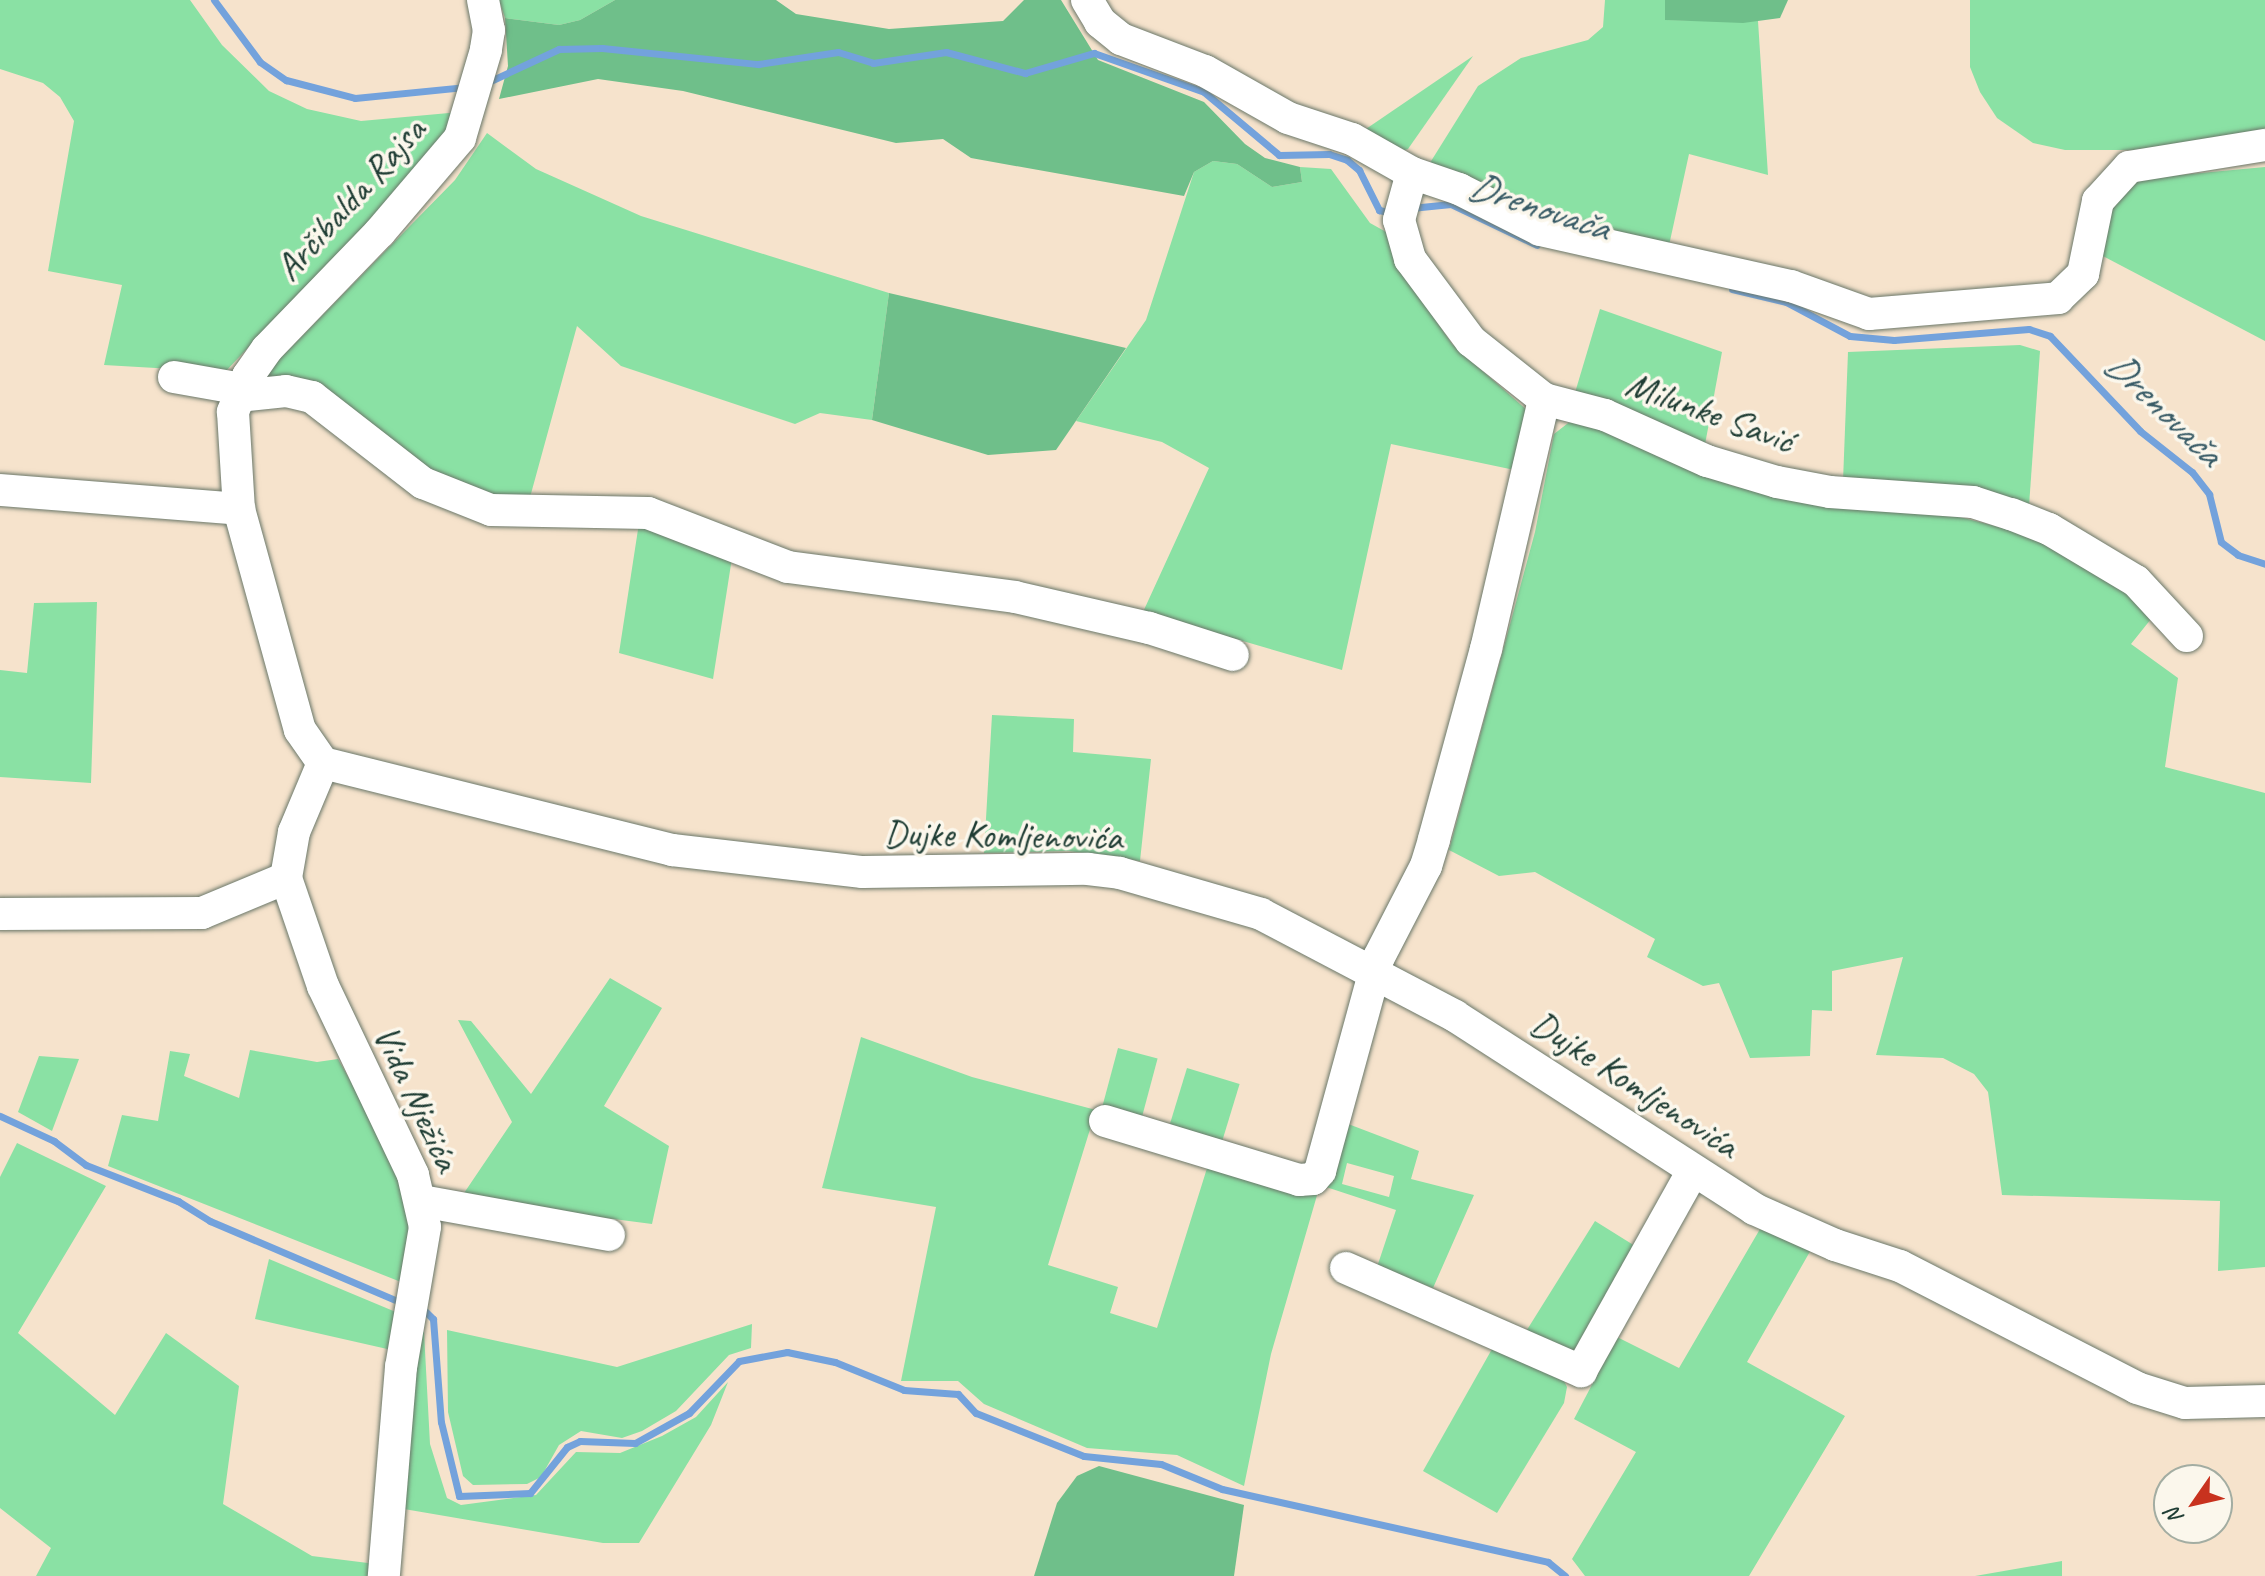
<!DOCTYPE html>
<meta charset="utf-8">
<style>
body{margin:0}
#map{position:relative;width:2265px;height:1576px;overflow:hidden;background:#f6e3cc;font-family:Caveat,sans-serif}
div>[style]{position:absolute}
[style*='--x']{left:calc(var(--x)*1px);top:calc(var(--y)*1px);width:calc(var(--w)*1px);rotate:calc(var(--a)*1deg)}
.green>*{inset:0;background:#8ae1a4;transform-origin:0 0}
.forest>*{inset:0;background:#6fbf8a}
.stream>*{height:7px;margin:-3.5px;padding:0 3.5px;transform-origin:3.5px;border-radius:3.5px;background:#73a2dc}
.roads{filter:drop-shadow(0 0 2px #6a7769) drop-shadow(0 0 2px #6a7769)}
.minor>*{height:32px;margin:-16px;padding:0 16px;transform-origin:16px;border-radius:16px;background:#fff}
span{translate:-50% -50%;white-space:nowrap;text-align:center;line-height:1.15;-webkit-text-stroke:7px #fbf7ec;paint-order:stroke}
.street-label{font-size:38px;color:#1f3d34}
.water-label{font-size:40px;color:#385b66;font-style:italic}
.north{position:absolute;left:2153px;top:1464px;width:80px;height:80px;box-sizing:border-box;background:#fbf7ec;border:2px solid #a3ada2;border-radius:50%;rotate:236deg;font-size:22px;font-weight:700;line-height:32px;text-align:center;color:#1f3d34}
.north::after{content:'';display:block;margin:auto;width:28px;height:36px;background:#c8321e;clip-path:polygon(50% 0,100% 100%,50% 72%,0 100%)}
</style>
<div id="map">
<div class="green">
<i style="clip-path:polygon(0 0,190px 0,222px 45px,269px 91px,307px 109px,361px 121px,460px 112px,414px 173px,225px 372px,104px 365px,122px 285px,48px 271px,74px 121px,60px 97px,43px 83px,0 69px)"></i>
<i style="clip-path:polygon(499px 0,615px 0,580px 20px,559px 25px,505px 18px)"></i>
<i style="clip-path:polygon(1605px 0,1665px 0,1665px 20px,1758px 21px,1768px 175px,1689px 154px,1668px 250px,1546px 223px,1428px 166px,1478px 86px,1521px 58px,1588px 40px,1603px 27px)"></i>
<i style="clip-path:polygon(1970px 0,2265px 0,2265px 136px,2146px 150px,2065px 150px,2033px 143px,1997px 118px,1980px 92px,1970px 67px)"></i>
<i style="clip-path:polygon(1473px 56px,1408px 149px,1398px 152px,1363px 131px)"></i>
<i style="clip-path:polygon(487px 133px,536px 169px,641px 216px,889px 293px,872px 420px,820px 413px,795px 424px,621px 366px,577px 326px,529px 501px,470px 493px,267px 381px,267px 372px,455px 180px)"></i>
<i style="clip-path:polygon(1213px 161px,1237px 164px,1272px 187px,1302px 182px,1300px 167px,1331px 169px,1370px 223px,1388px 233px,1421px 299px,1452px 344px,1528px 411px,1524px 472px,1391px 444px,1342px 670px,1143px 612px,1209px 468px,1162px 442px,1076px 421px,1146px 320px,1194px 172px)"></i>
<i style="clip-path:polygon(2265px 167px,2265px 341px,2099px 254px,2107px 203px,2123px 187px,2147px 178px)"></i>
<i style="clip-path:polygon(1600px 309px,1722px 352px,1704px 450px,1574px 396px)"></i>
<i style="clip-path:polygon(2020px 345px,2040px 351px,2029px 506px,1843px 481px,1848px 352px)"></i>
<i style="clip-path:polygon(1572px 420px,1604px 428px,1730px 485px,1808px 504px,1921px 507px,2022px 533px,2115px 580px,2155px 614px,2131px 644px,2178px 678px,2165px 767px,2265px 793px,2265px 1267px,2218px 1271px,2220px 1201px,2002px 1195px,1988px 1092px,1974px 1074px,1943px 1058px,1876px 1055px,1903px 957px,1832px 971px,1832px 1011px,1812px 1010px,1810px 1056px,1750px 1058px,1719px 983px,1703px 986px,1647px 957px,1655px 939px,1535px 872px,1499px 876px,1449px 850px,1535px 532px,1554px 434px)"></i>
<i style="clip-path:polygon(639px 523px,732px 558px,713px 679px,619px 653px)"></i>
<i style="clip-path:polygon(97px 602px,91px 783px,0 777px,0 670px,27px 673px,34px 603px)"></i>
<i style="clip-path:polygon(992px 715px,1074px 719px,1073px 752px,1151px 759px,1140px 861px,1069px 851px,984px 853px)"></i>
<i style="clip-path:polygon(610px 978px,662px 1008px,604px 1106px,669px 1146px,652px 1224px,460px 1199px,512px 1122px,458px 1020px,471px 1021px,531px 1094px)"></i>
<i style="clip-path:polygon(evenodd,861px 1037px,972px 1077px,1096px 1110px,1048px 1265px,1118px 1287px,1110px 1313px,1157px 1328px,1208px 1165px,1294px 1191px,1343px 1122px,1419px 1151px,1411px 1179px,1474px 1195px,1433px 1288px,1377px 1267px,1396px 1210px,1320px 1185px,1271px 1354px,1244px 1486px,1177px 1455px,1087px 1448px,984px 1404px,958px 1381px,901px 1381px,936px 1207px,822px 1188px,861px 1037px,1347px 1163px,1394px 1176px,1389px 1197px,1342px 1184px,1347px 1163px)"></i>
<i style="left:1118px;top:1048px;width:41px;height:60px;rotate:15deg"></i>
<i style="clip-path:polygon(250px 1050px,317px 1062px,338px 1059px,402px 1172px,411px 1209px,406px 1284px,108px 1166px,122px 1115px,158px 1121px,170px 1051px,190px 1054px,184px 1076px,239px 1098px)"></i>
<i style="clip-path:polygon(39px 1056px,79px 1059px,52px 1131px,18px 1112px)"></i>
<i style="left:1187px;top:1068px;width:55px;height:59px;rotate:17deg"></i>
<i style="clip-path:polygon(17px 1143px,106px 1186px,18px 1333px,115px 1415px,166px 1333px,239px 1386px,223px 1504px,312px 1556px,376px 1564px,375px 1576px,36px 1576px,51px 1548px,0 1508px,0 1177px)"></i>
<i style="left:1595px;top:1221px;width:51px;height:133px;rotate:32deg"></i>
<i style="clip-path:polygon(1760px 1229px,1812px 1248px,1747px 1362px,1845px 1416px,1749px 1576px,1585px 1576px,1572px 1559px,1636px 1452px,1574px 1419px,1617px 1337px,1679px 1368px)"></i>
<i style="clip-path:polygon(269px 1259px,403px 1315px,396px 1351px,255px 1319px)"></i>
<i style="clip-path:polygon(752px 1324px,751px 1348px,729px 1355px,676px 1411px,642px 1431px,622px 1438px,581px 1431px,559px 1445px,541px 1477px,527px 1484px,473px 1485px,463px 1476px,448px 1412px,447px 1330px,617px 1367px)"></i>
<i style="clip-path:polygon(414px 1329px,424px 1332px,430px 1444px,447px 1498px,461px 1505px,536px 1495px,576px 1452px,620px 1453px,662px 1436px,696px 1417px,728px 1382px,711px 1425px,639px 1543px,603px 1543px,404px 1509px)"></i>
<i style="clip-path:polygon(1496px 1342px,1564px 1381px,1567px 1387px,1564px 1403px,1497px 1513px,1423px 1471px)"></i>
<i style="clip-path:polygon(2062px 1561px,2062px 1576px,1975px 1576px)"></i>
</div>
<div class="forest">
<i style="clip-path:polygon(615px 0,776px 0,796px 14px,889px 29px,1003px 21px,1024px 0,1061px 0,1098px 60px,1204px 102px,1245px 144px,1265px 158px,1300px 167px,1302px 182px,1272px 187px,1237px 164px,1213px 161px,1194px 172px,1184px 196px,971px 158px,943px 139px,896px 143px,683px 91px,598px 79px,499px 99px,508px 66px,505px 18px,559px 25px,580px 20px)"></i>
<i style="clip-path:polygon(1665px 0,1788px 0,1780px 18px,1743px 23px,1665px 20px)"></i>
<i style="clip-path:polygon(889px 293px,1126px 348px,1056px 450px,988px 455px,872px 420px)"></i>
<i style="clip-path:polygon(1099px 1466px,1244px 1505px,1234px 1576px,1034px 1576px,1057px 1503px,1077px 1476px)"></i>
</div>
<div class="stream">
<i style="--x:214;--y:0;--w:77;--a:53.4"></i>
<i style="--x:260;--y:62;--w:32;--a:35"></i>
<i style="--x:286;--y:80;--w:71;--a:14.6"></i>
<i style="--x:355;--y:98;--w:112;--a:-5.7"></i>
<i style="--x:486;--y:83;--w:81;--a:-25"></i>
<i style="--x:559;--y:49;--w:43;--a:-1.3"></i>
<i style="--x:602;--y:48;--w:157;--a:5.9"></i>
<i style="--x:758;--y:64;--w:81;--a:-8.5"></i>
<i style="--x:838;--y:52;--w:37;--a:17"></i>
<i style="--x:873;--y:63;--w:74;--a:-8.6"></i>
<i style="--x:946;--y:52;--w:82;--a:14.9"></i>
<i style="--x:1025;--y:73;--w:72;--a:-16.2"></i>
<i style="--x:1094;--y:53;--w:117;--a:19.5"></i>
<i style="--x:1204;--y:92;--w:98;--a:40"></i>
<i style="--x:1279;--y:155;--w:50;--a:-1.1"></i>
<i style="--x:1329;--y:154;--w:19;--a:18"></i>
<i style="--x:1347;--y:160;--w:16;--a:40"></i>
<i style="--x:1359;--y:170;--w:45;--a:63.4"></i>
<i style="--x:1379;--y:210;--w:13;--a:13"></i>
<i style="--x:1411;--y:208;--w:40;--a:-5.7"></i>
<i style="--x:1451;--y:204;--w:95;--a:25.5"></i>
<i style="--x:1732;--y:289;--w:56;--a:13.5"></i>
<i style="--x:1786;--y:302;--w:72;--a:28"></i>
<i style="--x:1850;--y:336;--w:44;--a:5.2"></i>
<i style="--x:1894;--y:340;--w:135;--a:-4.7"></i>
<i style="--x:2029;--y:329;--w:22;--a:18"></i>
<i style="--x:2050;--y:336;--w:131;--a:46.5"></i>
<i style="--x:2140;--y:431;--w:66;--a:38.3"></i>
<i style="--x:2192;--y:472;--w:28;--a:52"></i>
<i style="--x:2209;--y:494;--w:49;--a:76"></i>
<i style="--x:2221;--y:542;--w:21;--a:37"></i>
<i style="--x:2238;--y:555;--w:28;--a:18"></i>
<i style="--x:0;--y:1116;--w:60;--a:24.8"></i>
<i style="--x:54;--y:1141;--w:40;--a:37"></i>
<i style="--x:86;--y:1165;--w:99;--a:21.4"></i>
<i style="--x:178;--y:1201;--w:38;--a:32"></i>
<i style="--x:210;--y:1221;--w:201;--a:23.1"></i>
<i style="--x:426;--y:1312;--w:10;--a:45"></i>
<i style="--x:433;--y:1319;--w:103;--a:85.6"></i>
<i style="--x:441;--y:1422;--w:76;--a:76.3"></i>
<i style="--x:459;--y:1496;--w:71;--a:-2.4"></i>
<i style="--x:530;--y:1493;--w:59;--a:-51.2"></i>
<i style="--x:567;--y:1447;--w:14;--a:-25"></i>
<i style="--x:580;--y:1441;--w:55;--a:2.1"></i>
<i style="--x:635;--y:1443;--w:62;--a:-29.1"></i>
<i style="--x:689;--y:1413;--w:72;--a:-46.1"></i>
<i style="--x:739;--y:1361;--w:49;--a:-10.6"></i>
<i style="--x:787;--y:1352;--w:49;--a:11.8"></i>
<i style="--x:835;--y:1362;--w:74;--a:22.1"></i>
<i style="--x:904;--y:1390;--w:54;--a:4.2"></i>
<i style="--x:958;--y:1394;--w:26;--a:47"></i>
<i style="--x:976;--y:1413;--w:116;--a:21.7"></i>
<i style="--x:1084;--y:1456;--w:77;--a:5.9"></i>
<i style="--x:1161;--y:1464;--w:66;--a:22.3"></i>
<i style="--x:1222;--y:1489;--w:334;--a:12.6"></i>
<i style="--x:1548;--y:1562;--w:22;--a:39"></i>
</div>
<div class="roads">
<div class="minor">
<i style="--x:483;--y:0;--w:31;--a:79"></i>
<i style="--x:489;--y:30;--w:20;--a:99"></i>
<i style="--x:486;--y:50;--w:92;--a:106.5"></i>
<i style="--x:460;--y:138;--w:123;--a:130.4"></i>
<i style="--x:380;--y:232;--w:163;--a:134"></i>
<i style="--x:267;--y:349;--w:33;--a:125"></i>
<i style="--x:248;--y:376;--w:39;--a:113"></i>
<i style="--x:233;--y:412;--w:97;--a:86.5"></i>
<i style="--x:239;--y:509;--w:229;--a:74.6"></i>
<i style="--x:300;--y:730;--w:40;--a:55.1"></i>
<i style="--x:323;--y:763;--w:360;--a:14"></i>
<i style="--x:672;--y:850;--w:192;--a:6.6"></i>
<i style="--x:863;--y:872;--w:225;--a:-0.8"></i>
<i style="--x:1088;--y:869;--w:32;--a:7"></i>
<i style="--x:1120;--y:873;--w:147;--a:16.2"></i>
<i style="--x:1261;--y:914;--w:219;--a:27.7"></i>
<i style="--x:1455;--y:1016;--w:356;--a:32.8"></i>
<i style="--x:1754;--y:1209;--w:89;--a:24"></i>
<i style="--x:1835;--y:1245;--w:68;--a:17.9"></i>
<i style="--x:1900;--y:1266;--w:267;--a:27.2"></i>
<i style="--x:2137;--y:1388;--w:50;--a:17.4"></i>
<i style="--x:2185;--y:1403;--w:80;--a:-1.4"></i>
<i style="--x:1087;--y:0;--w:26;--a:59"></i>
<i style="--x:1100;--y:22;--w:27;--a:39"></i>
<i style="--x:1121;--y:39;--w:90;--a:20.9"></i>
<i style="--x:1205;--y:71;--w:95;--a:29.5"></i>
<i style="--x:1288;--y:118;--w:67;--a:18.2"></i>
<i style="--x:1352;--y:139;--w:69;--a:29.5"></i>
<i style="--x:1412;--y:173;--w:50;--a:18.8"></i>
<i style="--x:1459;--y:189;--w:91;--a:26.8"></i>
<i style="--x:1540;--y:230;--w:257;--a:12.6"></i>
<i style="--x:1791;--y:286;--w:83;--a:19.7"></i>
<i style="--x:1869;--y:314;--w:190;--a:-4.8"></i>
<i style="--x:2058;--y:298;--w:35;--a:-44"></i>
<i style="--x:2083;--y:274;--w:75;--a:-78.4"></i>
<i style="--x:2098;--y:201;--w:46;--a:-47.6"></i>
<i style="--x:2129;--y:167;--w:138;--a:-9.2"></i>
<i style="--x:1412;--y:173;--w:49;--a:105.5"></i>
<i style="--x:1399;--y:220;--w:41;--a:74.2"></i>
<i style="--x:1410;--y:259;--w:102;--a:53.4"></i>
<i style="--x:1471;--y:341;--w:93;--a:38.5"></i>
<i style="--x:1544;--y:399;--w:63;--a:14.7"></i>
<i style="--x:1605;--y:415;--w:112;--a:24.3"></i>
<i style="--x:1707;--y:461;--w:73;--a:16.7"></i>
<i style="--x:1777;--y:482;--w:54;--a:10.7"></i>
<i style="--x:1830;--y:492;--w:143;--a:4"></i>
<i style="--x:1973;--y:502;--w:40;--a:18"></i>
<i style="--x:2011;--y:514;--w:41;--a:21.5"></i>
<i style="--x:2049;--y:529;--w:101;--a:30.9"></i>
<i style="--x:2136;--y:581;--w:75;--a:47.2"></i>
<i style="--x:174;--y:377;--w:69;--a:10"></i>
<i style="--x:238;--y:396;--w:48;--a:-5.9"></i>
<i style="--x:286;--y:391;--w:27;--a:13"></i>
<i style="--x:312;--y:397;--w:140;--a:37.8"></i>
<i style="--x:423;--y:483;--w:73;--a:21.7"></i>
<i style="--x:491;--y:510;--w:157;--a:1.1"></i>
<i style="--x:648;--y:513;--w:150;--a:21.1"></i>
<i style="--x:788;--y:567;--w:229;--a:7.5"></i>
<i style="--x:1015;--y:597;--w:138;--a:13"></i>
<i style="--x:1149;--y:628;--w:88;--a:17.8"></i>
<i style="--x:0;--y:490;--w:240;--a:4.5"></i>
<i style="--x:323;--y:763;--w:75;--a:112.8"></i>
<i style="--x:294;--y:832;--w:47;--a:99.9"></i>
<i style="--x:286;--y:878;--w:114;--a:71.1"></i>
<i style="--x:323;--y:986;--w:209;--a:64.5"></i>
<i style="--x:413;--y:1175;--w:53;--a:77"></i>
<i style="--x:425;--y:1227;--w:142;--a:99.7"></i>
<i style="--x:401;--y:1367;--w:210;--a:94.7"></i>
<i style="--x:0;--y:914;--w:202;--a:-0.3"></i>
<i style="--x:202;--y:913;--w:91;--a:-22.6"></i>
<i style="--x:1105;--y:1121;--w:203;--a:16.9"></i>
<i style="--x:1299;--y:1180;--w:14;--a:-4"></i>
<i style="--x:1313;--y:1179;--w:11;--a:-49"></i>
<i style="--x:1320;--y:1171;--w:220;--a:-74.7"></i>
<i style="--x:1378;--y:959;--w:105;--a:-62.7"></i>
<i style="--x:1426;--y:866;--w:28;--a:-73"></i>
<i style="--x:1434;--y:839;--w:197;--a:-74.7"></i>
<i style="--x:1486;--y:649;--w:257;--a:-76.9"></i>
<i style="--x:422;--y:1201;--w:190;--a:10.3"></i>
<i style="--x:1346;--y:1268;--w:257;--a:23.7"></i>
<i style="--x:1581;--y:1371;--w:229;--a:-60.8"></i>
</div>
</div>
<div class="street-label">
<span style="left:350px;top:199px;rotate:-48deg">Arčibalda Rajsa</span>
<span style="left:1710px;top:412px;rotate:20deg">Milunke Savić</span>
<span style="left:1003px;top:835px;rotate:1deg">Dujke Komljenovića</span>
<span style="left:1635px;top:1084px;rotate:33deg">Dujke Komljenovića</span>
<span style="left:417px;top:1098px;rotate:65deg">Vida Nježića</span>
</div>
<div class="water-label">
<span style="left:1539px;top:206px;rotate:18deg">Drenovača</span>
<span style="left:2164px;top:408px;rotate:44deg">Drenovača</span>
</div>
<div class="north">N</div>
</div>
